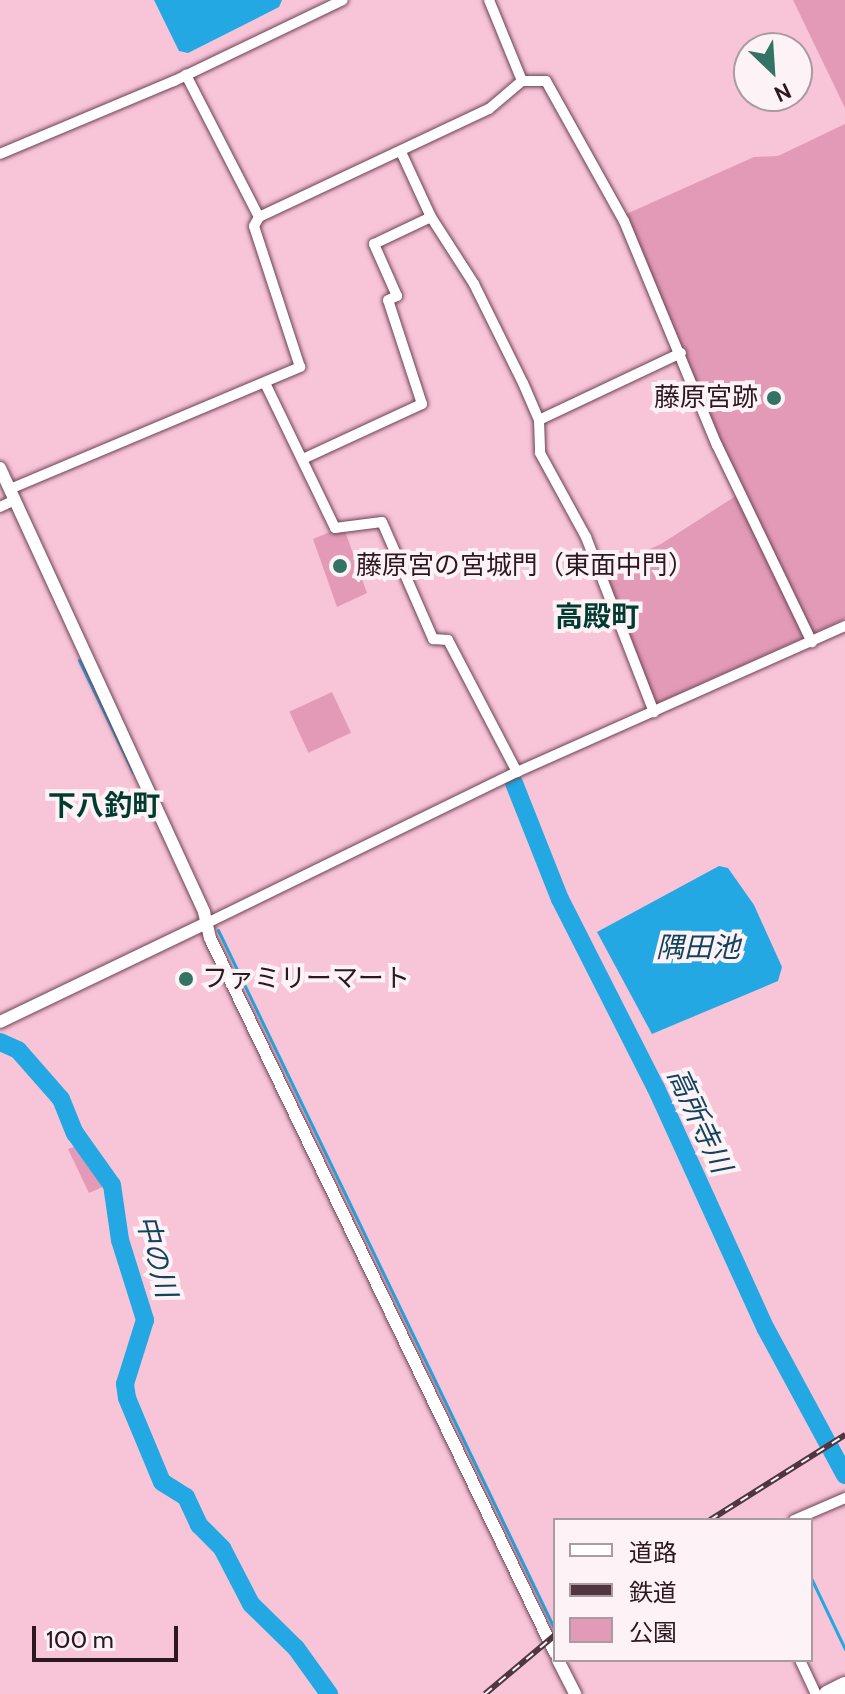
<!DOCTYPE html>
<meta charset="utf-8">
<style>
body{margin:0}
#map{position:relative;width:845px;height:1694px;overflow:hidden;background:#f8c4d7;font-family:Cabin,"Noto Sans JP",sans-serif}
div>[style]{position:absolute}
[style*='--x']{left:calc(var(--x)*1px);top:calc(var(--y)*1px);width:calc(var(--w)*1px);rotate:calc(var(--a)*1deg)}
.green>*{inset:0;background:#e39ab7;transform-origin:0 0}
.water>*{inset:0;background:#23a8e3}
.stream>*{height:3px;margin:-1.5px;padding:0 1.5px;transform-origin:1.5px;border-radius:1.5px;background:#23a8e3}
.river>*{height:18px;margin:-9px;padding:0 9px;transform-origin:9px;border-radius:9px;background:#23a8e3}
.roads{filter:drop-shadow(0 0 2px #6d4253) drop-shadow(0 0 2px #6d4253)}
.minor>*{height:10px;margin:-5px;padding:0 5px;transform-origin:5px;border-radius:5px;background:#fff}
.tertiary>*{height:12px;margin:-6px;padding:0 6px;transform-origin:6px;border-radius:6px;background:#fff}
.trunk>*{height:16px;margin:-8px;padding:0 8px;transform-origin:8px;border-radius:8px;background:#fff}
.rail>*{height:6px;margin-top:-3px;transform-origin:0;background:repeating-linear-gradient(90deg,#fdf2f6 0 9px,#4f3640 0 18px);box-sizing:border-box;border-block:2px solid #4f3640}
.dots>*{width:22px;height:22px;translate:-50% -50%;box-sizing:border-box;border:4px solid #fdf2f6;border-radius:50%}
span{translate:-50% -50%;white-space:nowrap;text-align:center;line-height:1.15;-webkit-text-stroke:8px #fdf2f6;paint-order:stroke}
.poi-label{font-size:26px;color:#2b1820}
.right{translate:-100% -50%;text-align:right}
.left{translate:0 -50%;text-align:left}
.neighbourhood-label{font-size:28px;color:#003b30;font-weight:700}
.water-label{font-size:28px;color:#11445c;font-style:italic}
.legend{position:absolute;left:553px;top:1518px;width:260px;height:144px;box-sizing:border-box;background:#fdf2f6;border:2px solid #a99ba0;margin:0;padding:10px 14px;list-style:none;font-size:24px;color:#2b1820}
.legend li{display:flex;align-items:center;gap:16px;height:40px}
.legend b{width:40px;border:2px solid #a99ba0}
.north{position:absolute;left:733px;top:32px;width:80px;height:80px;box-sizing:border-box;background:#fdf2f6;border:2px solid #a99ba0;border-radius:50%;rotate:155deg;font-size:22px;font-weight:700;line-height:32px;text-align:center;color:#2b1820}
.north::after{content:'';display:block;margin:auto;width:28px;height:36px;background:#327363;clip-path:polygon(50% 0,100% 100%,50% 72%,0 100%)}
.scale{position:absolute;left:32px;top:1626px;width:146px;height:36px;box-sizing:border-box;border:4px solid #2b1820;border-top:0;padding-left:10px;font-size:24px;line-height:28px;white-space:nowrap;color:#2b1820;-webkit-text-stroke:6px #fdf2f6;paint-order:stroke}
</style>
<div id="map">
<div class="green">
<i style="clip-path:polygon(793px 0,845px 0,845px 108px)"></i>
<i style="clip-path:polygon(845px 124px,845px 619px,658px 703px,653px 701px,603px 570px,661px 544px,742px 492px,624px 215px,754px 157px,778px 156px)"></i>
<i style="clip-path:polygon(332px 531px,345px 531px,367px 593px,337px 607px,313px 539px)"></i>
<i style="left:332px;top:692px;width:45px;height:47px;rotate:65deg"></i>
<i style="clip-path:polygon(80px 1145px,107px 1185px,89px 1193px,68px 1149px)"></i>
</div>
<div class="water">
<i style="clip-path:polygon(154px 0,282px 0,279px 7px,188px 53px,179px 51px)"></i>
<i style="clip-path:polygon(719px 866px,728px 868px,754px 905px,782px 967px,778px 981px,652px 1034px,597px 932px)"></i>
</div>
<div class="stream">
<i style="--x:79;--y:660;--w:124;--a:64.3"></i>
<i style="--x:218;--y:930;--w:777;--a:64.29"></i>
<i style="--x:811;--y:1578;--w:79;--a:64.4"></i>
</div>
<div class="river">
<i style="--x:514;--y:783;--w:125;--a:68.4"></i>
<i style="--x:560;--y:899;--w:212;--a:63.1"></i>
<i style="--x:656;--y:1088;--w:265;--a:65.5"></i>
<i style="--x:766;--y:1329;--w:166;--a:61.6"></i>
<i style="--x:0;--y:1042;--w:20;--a:24"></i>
<i style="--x:18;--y:1050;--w:65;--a:48.7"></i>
<i style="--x:61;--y:1099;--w:37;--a:68"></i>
<i style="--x:75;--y:1133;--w:64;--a:54.6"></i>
<i style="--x:112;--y:1185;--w:56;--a:81.7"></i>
<i style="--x:120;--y:1240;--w:84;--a:72.6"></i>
<i style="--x:145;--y:1320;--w:67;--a:107.4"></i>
<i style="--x:125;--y:1384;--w:14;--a:82"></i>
<i style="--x:127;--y:1398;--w:91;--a:67.4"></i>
<i style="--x:162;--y:1482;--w:28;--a:32"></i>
<i style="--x:186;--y:1497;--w:31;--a:65"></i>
<i style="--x:199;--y:1525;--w:33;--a:45"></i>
<i style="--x:222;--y:1548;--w:63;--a:62.6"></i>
<i style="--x:251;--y:1604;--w:63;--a:44.4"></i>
<i style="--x:296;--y:1648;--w:57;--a:54.3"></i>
</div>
<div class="roads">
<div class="minor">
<i style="--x:489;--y:0;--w:87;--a:67.8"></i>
<i style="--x:401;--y:152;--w:72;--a:65.2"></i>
<i style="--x:431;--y:217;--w:80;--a:57.3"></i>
<i style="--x:474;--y:284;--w:110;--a:63.7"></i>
<i style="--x:523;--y:383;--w:40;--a:66.6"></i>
<i style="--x:539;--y:420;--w:33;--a:88"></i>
<i style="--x:540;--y:453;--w:96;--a:61.3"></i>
<i style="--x:586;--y:537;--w:188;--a:68.8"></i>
<i style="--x:0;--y:154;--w:189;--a:-22.8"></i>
<i style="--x:174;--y:81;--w:187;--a:-25.6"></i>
<i style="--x:259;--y:217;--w:254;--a:-25.2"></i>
<i style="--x:489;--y:109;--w:43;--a:-40.3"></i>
<i style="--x:522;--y:81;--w:24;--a:0"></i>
<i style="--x:546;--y:81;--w:160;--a:60.9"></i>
<i style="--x:624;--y:221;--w:243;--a:67.5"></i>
<i style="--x:717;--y:445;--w:219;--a:64.3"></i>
<i style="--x:265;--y:383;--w:161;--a:64.2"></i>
<i style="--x:335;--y:528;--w:47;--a:-7.3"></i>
<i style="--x:382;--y:522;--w:128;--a:66.4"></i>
<i style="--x:433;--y:639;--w:15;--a:4"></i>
<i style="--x:448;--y:640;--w:149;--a:62.4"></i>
<i style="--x:539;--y:420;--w:157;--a:-25.3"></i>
<i style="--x:305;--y:458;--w:129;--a:-24.8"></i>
<i style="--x:422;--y:404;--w:109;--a:-108.1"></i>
<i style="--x:388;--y:300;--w:10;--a:-24"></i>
<i style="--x:397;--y:296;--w:57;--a:-113.9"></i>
<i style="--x:374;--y:244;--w:63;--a:-25.3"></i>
<i style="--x:10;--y:489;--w:315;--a:-22.8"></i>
<i style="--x:300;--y:367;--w:148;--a:-108.1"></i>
<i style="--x:254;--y:226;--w:10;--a:-61"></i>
<i style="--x:259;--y:217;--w:160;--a:-117.2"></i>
<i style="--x:0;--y:507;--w:17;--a:-25"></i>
<i style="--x:207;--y:923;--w:345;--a:-26"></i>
<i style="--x:517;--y:772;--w:359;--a:-24"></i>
<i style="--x:794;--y:1520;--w:56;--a:-23.3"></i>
<i style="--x:800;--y:1660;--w:38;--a:65"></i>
</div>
<div class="tertiary">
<i style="--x:0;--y:468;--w:489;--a:65.3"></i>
<i style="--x:204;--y:912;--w:27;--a:77"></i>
<i style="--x:210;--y:938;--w:794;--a:64.24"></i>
<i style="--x:0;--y:1022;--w:229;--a:-25.6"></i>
<i style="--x:558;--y:1660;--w:38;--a:63"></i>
</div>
<div class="trunk">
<i style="--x:827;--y:1694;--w:20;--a:-27"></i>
</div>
</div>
<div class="rail">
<i style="--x:710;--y:1520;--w:160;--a:-32.2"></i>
<i style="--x:485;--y:1694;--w:92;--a:-40.1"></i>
</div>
<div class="dots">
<i style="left:774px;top:398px;background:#327363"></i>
<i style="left:340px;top:566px;background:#327363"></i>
<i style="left:186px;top:979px;background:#327363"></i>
</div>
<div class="poi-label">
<span class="right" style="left:758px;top:398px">藤原宮跡</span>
<span class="left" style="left:356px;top:566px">藤原宮の宮城門（東面中門）</span>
<span class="left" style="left:202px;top:979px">ファミリーマート</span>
</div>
<div class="neighbourhood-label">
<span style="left:597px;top:616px">高殿町</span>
<span style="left:104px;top:805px">下八釣町</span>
</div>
<div class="water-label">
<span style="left:698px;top:947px">隅田池</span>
<span style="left:700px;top:1120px;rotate:65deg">高所寺川</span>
<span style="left:157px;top:1256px;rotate:75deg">中の川</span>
</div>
<ul class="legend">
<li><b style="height:10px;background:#fff"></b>道路</li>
<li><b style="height:10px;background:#4f3640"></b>鉄道</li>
<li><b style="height:22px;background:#e39ab7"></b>公園</li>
</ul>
<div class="north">N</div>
<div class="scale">100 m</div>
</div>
